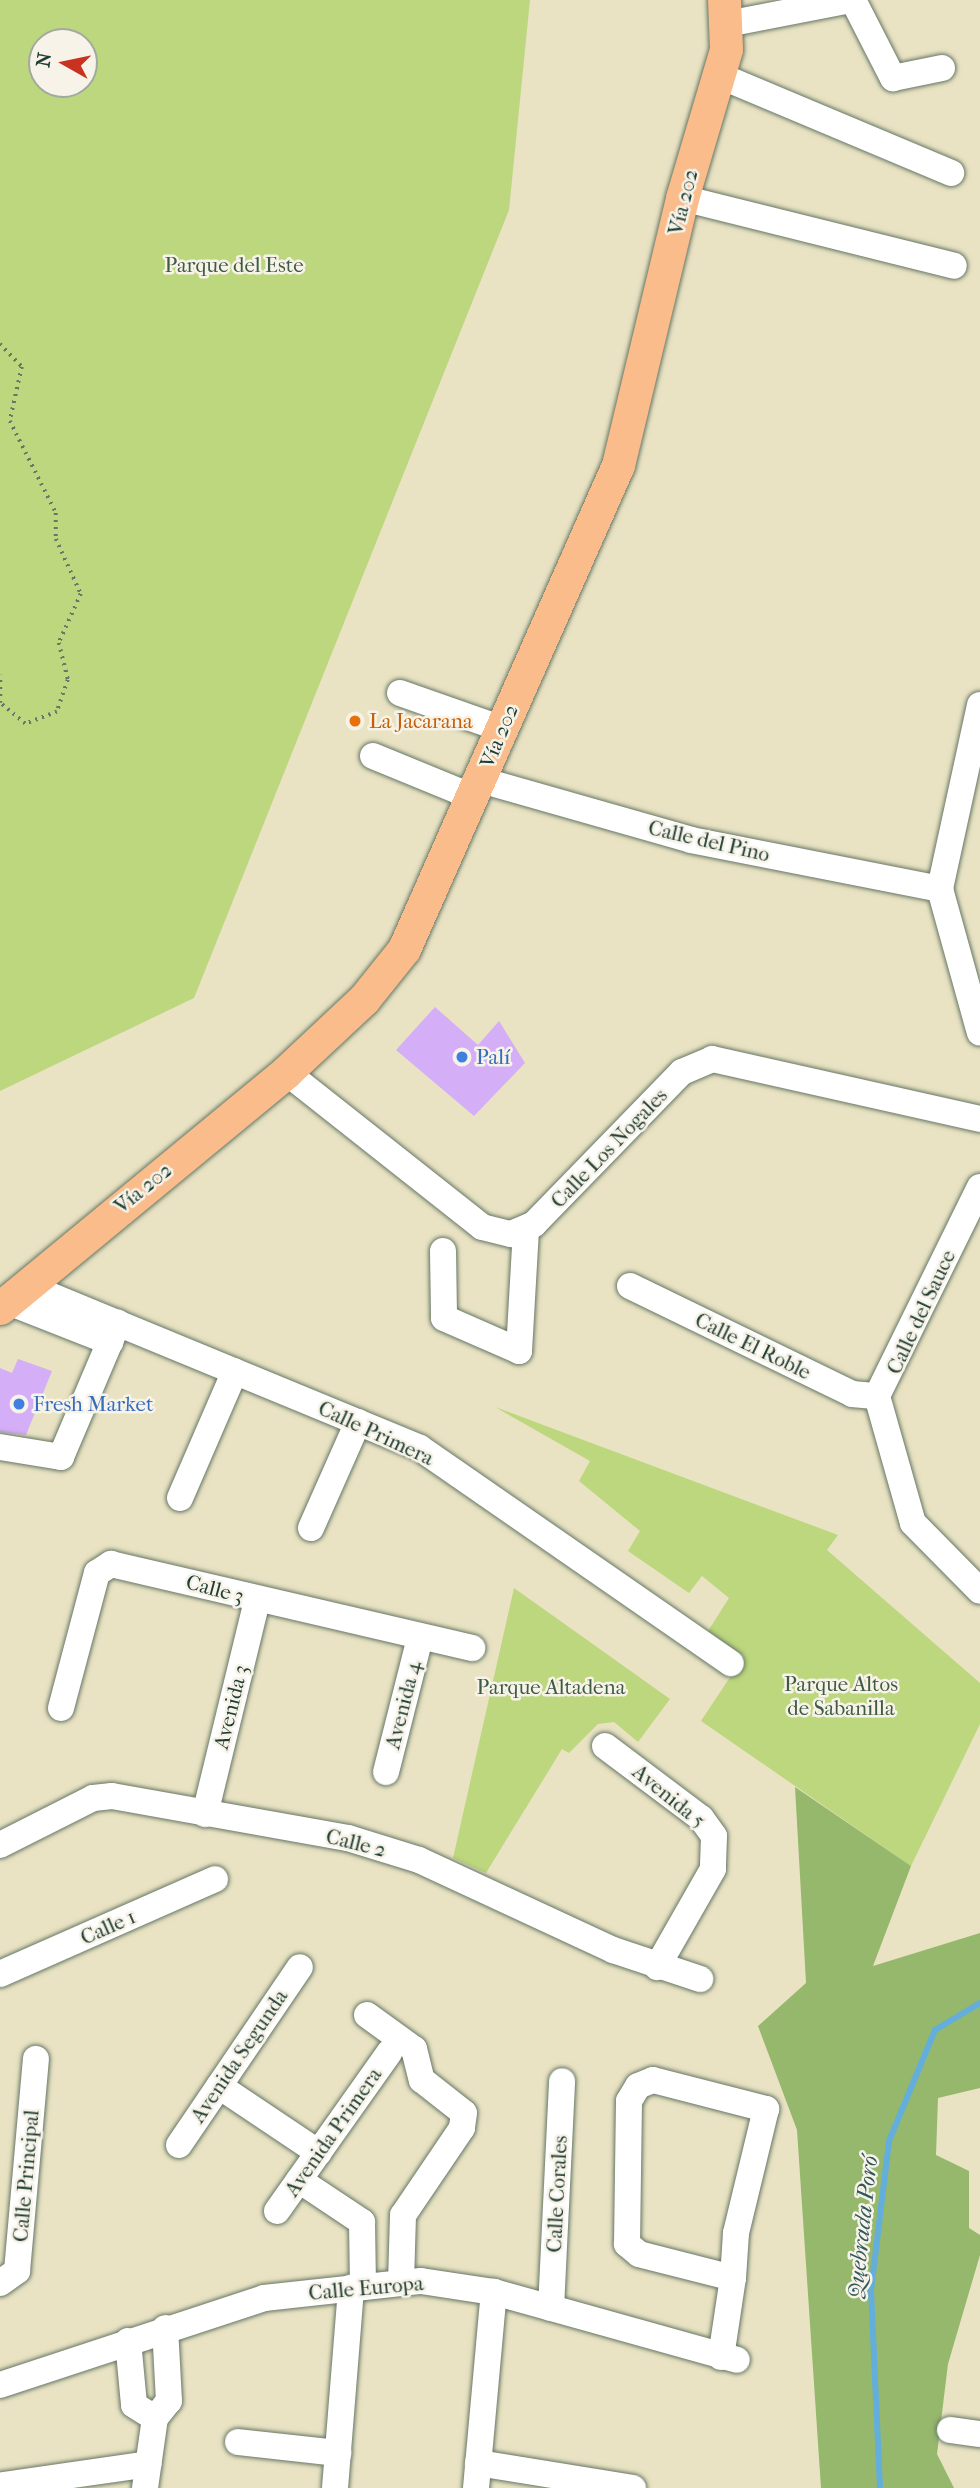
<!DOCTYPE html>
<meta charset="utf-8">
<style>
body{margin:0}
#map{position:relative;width:980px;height:2488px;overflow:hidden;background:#e9e3c3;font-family:"IM FELL French Canon",serif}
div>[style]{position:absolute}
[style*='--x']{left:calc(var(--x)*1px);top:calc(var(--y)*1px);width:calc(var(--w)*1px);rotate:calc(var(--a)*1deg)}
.green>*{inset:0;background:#bcd77d}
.forest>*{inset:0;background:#95b86c}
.stream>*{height:6px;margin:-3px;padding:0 3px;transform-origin:3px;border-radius:3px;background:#64aedc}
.building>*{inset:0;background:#d4aef6}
.path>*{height:3.5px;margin-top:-1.75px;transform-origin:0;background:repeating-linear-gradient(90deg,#676 0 2px,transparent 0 7px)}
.roads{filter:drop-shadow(0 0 2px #676) drop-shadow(0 0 2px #676)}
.minor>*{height:26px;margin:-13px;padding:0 13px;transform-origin:13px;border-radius:13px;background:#fff}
.major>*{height:33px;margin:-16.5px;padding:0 16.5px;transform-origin:16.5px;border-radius:16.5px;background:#f9bc8a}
.dots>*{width:19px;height:19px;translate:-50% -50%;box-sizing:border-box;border:4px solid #f7f3e8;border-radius:50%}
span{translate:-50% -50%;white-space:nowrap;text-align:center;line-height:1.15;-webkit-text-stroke:5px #f7f3e8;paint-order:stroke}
.street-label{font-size:21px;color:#1f3d34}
.park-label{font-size:21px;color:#3e5c43}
.food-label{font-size:21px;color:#c56008}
.left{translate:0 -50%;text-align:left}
.shop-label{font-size:21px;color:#366cbe}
.water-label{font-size:23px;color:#30595e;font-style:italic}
.north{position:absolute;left:28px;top:28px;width:70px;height:70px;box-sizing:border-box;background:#f7f3e8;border:2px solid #a1aaa0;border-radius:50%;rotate:279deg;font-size:19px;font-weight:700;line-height:28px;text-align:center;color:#1f3d34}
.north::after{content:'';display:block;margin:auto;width:24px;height:32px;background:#c8321e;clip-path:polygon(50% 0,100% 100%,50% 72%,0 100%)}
</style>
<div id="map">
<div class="green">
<i style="clip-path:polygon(evenodd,0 0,530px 0,509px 210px,194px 998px,0 1091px,0 0,84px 42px,84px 84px,42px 84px,42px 42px,84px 42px)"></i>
<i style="clip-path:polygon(495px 1407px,838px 1535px,827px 1550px,980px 1683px,980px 1724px,911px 1866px,701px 1721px,744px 1656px,708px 1631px,729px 1598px,702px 1576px,689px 1593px,628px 1551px,640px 1531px,579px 1481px,590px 1461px)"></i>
<i style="clip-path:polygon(514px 1588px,670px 1699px,638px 1742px,614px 1722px,598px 1724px,569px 1753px,562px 1749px,486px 1873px,453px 1858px)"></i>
</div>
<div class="forest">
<i style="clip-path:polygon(795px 1787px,911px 1866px,873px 1966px,980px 1933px,980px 2088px,938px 2098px,936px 2155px,969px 2171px,969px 2228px,980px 2235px,980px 2255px,948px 2364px,937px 2454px,954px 2488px,821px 2488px,797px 2130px,758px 2026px,806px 1983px)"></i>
</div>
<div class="stream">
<i style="--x:880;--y:2488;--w:198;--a:-92.6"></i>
<i style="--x:871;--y:2290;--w:150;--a:-83.1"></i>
<i style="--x:889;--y:2141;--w:120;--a:-67.5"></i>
<i style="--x:935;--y:2030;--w:52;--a:-31"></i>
</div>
<div class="building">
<i style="clip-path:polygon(435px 1007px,478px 1045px,499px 1021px,525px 1063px,474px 1116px,396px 1050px)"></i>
<i style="clip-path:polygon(18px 1359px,52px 1371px,26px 1435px,0 1432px,0 1368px,12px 1373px)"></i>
</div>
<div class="path">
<i style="--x:0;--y:344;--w:32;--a:46"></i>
<i style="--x:22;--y:367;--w:55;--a:102.5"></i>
<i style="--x:10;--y:421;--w:103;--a:63.4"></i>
<i style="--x:56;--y:513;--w:26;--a:90"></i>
<i style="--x:56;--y:539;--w:60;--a:65.6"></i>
<i style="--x:81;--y:594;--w:54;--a:114.2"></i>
<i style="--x:59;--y:643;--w:38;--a:76"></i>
<i style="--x:68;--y:680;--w:34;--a:109"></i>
<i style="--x:57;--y:712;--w:34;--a:159"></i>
<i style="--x:25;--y:724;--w:33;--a:-140"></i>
<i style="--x:0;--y:703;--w:28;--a:-90"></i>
</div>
<div class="roads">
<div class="minor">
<i style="--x:853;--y:0;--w:88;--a:62.9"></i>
<i style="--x:893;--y:78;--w:50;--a:-11.5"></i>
<i style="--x:727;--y:24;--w:126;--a:-11"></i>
<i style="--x:718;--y:75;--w:253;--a:22.8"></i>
<i style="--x:682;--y:198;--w:280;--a:14"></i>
<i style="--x:400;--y:693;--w:108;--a:19.4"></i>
<i style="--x:980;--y:705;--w:188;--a:102.3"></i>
<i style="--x:940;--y:889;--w:149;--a:74.5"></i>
<i style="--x:373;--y:756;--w:108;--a:22.3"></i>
<i style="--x:481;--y:780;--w:218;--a:15.9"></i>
<i style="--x:691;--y:840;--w:254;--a:11.1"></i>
<i style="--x:286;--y:1072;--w:250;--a:38.3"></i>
<i style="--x:482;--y:1227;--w:30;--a:14"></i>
<i style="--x:511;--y:1234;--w:25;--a:-23"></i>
<i style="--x:534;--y:1224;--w:212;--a:-45.8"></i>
<i style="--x:682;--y:1072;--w:33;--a:-23"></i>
<i style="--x:712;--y:1059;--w:275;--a:12.6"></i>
<i style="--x:443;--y:1251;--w:67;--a:89.1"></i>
<i style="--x:444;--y:1318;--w:82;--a:23.7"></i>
<i style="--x:519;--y:1351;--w:121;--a:-86.7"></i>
<i style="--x:25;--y:1285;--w:427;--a:22.4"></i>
<i style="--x:420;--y:1448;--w:378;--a:34.7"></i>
<i style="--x:630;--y:1286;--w:247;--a:25.9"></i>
<i style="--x:852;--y:1394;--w:25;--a:5"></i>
<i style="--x:8;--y:1302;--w:110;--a:21.4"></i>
<i style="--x:877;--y:1396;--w:233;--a:-63.8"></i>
<i style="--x:877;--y:1396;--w:132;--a:74.2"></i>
<i style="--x:913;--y:1523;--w:95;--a:45.4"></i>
<i style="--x:0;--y:1447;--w:62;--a:9.3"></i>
<i style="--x:61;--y:1457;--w:146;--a:-67"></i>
<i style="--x:180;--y:1498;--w:138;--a:-66.6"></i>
<i style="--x:311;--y:1528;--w:116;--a:-66.1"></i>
<i style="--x:61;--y:1708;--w:140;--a:-75.1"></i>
<i style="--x:97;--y:1573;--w:17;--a:-33"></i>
<i style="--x:111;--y:1564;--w:371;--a:13.1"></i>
<i style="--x:605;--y:1746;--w:120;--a:36.9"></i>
<i style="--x:701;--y:1818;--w:22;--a:54"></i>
<i style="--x:714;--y:1836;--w:33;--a:92"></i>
<i style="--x:713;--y:1869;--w:113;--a:119.7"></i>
<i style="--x:386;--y:1772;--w:138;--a:-75.8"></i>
<i style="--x:205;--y:1814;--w:220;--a:-76.3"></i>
<i style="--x:0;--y:1845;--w:104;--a:-26.8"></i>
<i style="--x:93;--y:1798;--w:19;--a:-6"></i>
<i style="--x:112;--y:1796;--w:240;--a:10.1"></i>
<i style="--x:348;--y:1838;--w:74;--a:17.2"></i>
<i style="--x:419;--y:1860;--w:214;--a:24.9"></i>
<i style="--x:613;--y:1950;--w:92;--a:18.4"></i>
<i style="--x:0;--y:1974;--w:235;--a:-23.8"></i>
<i style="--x:367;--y:2015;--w:58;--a:35.9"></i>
<i style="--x:414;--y:2049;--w:32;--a:76"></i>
<i style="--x:422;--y:2080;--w:53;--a:38.2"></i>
<i style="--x:464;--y:2113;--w:15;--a:98"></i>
<i style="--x:462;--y:2128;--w:105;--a:124.1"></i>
<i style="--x:403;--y:2215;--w:68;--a:91.7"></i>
<i style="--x:653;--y:2080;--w:117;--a:14.4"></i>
<i style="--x:766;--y:2109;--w:128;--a:103.6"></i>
<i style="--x:736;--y:2233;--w:45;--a:93.8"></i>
<i style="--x:733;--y:2278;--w:97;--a:-165.7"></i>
<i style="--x:639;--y:2254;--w:16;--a:-140"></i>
<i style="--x:627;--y:2244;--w:143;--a:-89.2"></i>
<i style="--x:629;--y:2101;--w:17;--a:-59"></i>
<i style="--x:638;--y:2086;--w:16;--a:-22"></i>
<i style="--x:219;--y:2086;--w:120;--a:33.8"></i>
<i style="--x:179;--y:2145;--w:215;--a:-55.8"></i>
<i style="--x:299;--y:2180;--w:76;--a:33.7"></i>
<i style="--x:362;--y:2222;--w:64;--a:89.1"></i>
<i style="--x:277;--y:2211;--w:194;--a:-54.7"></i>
<i style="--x:0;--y:2283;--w:21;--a:-35"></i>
<i style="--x:17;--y:2271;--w:213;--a:-84.9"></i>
<i style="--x:551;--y:2308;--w:227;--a:-87.2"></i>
<i style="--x:128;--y:2341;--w:64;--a:84.6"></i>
<i style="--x:134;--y:2405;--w:25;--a:32"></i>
<i style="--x:155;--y:2418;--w:22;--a:-51"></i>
<i style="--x:169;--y:2401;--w:73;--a:-93.1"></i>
<i style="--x:721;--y:2357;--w:80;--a:-81.4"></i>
<i style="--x:0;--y:2385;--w:278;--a:-18.2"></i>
<i style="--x:264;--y:2298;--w:158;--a:-6.2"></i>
<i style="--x:421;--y:2281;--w:74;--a:8.6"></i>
<i style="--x:494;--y:2292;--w:252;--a:15.6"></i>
<i style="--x:950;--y:2430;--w:30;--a:8"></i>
<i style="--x:238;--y:2442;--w:101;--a:6.3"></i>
<i style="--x:478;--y:2463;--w:157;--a:9.2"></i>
<i style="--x:3;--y:2485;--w:147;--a:-8.2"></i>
<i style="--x:145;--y:2488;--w:71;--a:-81.9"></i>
<i style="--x:335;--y:2488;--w:201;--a:-85.4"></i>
<i style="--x:476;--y:2488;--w:197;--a:-84.8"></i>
</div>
<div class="major">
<i style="--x:0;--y:1308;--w:371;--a:-39.5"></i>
<i style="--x:286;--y:1072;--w:107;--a:-43.1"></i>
<i style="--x:364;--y:999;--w:64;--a:-51.3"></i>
<i style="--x:404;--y:949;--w:529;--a:-66.15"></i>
<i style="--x:618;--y:465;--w:275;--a:-76.5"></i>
<i style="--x:682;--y:198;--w:155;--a:-73.5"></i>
<i style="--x:726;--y:49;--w:49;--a:-92.3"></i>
</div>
</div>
<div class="dots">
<i style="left:355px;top:721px;background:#e8710a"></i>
<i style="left:462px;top:1057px;background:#3f7fe0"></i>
<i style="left:19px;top:1404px;background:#3f7fe0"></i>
</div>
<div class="street-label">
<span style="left:683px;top:202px;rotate:-76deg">Vía 202</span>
<span style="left:499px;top:736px;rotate:-67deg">Vía 202</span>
<span style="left:709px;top:841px;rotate:13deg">Calle del Pino</span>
<span style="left:609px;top:1148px;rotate:-46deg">Calle Los Nogales</span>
<span style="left:143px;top:1188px;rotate:-39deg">Vía 202</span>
<span style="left:921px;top:1312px;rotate:-65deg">Calle del Sauce</span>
<span style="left:753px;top:1346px;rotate:26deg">Calle El Roble</span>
<span style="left:376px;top:1433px;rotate:25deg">Calle Primera</span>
<span style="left:215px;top:1589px;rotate:15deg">Calle 3</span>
<span style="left:403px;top:1705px;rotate:-76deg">Avenida 4</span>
<span style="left:231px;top:1707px;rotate:-76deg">Avenida 3</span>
<span style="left:669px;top:1796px;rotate:39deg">Avenida 5</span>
<span style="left:356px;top:1843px;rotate:14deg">Calle 2</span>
<span style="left:108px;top:1927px;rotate:-24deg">Calle 1</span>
<span style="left:239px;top:2056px;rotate:-56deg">Avenida Segunda</span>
<span style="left:333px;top:2132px;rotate:-55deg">Avenida Primera</span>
<span style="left:26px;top:2176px;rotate:-85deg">Calle Principal</span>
<span style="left:557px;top:2194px;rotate:-87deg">Calle Corales</span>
<span style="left:366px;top:2288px;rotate:-5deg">Calle Europa</span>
</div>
<div class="park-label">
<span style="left:234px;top:265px">Parque del Este</span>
<span style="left:841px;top:1696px">Parque Altos<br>de Sabanilla</span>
<span style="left:551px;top:1687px">Parque Altadena</span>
</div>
<div class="food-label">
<span class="left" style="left:369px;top:721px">La Jacarana</span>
</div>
<div class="shop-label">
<span class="left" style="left:476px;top:1057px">Palí</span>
<span class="left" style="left:33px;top:1404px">Fresh Market</span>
</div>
<div class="water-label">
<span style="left:863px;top:2227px;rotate:-84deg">Quebrada Poró</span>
</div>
<div class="north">N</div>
</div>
